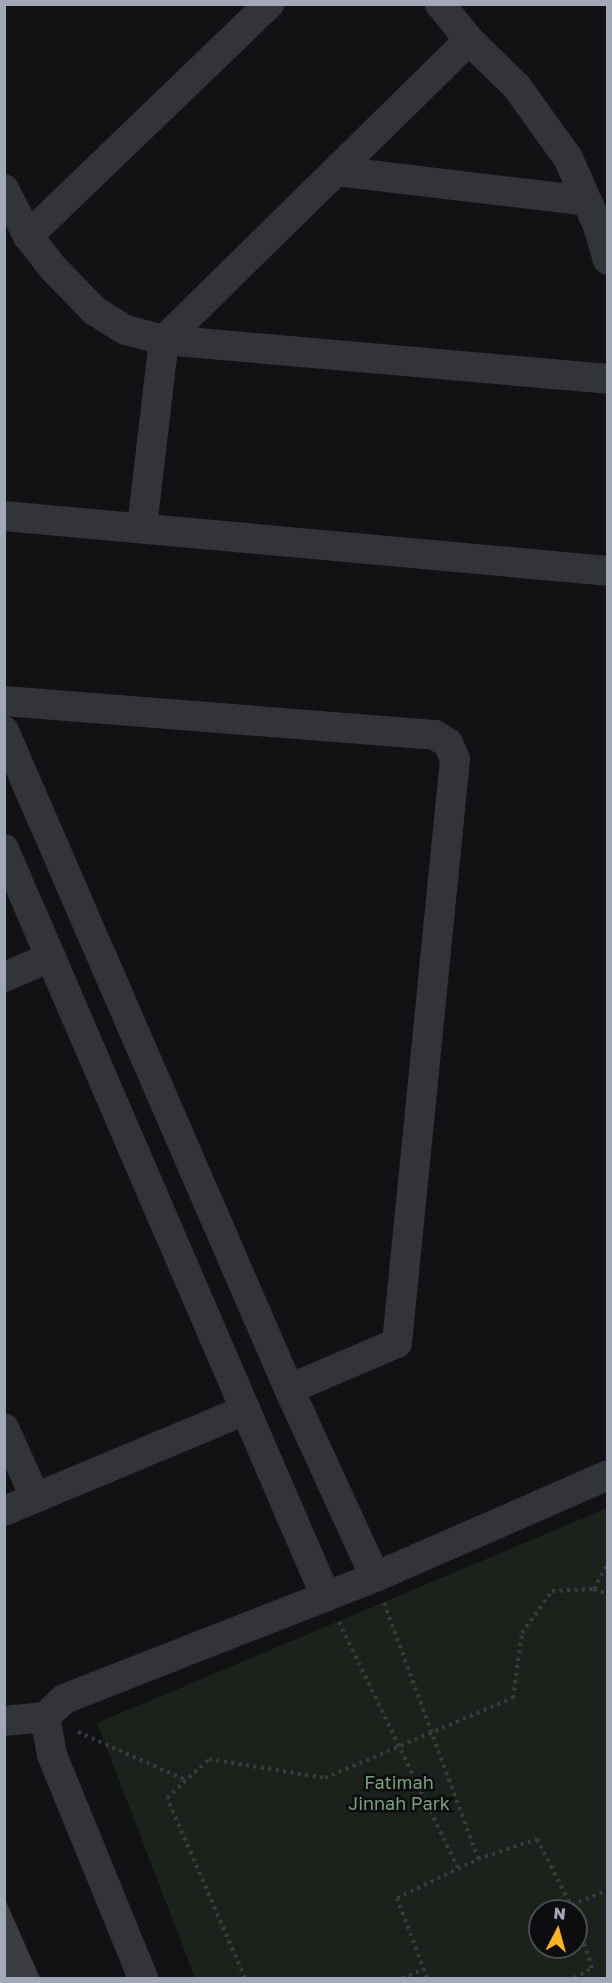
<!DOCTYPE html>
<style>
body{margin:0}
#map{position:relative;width:612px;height:1983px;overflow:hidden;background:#121214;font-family:"Golos Text",sans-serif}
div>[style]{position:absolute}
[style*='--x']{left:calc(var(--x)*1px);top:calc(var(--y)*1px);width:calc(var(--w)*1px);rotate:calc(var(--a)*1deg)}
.green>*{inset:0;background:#1a221b}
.building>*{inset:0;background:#3c3d41}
.path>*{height:4px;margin-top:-2px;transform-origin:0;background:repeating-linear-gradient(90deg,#393b40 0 3px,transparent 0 7.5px)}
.minor>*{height:30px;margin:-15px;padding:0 15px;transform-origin:15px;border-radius:15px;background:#333439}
span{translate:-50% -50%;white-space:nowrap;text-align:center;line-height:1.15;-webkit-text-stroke:5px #0d0d0f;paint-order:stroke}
.park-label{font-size:18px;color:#78a17b}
.frame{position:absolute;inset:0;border:6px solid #a2a8b5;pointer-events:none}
.north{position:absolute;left:528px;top:1899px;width:60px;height:60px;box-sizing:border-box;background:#0d0d0f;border:2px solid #494b51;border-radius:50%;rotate:6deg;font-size:16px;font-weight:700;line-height:24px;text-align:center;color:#a2a8b5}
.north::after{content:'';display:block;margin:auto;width:21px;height:27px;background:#fdb421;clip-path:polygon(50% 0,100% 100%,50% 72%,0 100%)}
</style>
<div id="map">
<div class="green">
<i style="clip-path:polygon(evenodd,607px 1508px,607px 1978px,195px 1978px,97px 1723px,607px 1508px,540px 1911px,576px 1911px,576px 1947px,540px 1947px,540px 1911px)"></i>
</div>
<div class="building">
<i style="clip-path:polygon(4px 1897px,40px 1978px,4px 1978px)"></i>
</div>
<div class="path">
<i style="--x:594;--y:1589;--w:15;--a:20"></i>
<i style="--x:384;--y:1603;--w:273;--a:69.8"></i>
<i style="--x:339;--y:1622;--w:273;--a:64.2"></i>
<i style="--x:78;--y:1732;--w:118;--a:24"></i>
<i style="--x:572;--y:1905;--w:39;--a:-23"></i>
<i style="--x:245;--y:1978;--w:196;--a:-113.4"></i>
<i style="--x:167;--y:1798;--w:57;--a:-42.9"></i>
<i style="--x:209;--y:1759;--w:118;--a:9.3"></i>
<i style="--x:325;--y:1778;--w:204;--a:-23.1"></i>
<i style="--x:513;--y:1698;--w:66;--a:-82.1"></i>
<i style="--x:522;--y:1633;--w:52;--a:-54.5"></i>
<i style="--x:552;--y:1591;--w:42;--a:-2.7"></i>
<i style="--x:594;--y:1589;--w:30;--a:-62"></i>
<i style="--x:402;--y:1978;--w:22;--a:-22"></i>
<i style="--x:427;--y:1978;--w:85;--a:-110.6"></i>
<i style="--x:397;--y:1898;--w:90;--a:-25.7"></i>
<i style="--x:478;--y:1859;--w:62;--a:-18.7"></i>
<i style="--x:537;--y:1839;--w:81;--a:62.8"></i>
<i style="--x:574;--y:1978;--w:21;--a:-29"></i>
<i style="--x:592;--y:1968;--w:53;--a:-107.4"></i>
</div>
<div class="minor">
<i style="--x:440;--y:4;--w:46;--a:51.1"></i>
<i style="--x:469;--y:40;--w:67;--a:44.4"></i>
<i style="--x:517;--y:87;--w:87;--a:54.3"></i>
<i style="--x:568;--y:158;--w:74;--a:66.2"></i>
<i style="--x:598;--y:226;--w:35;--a:74"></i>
<i style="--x:336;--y:171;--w:253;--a:6.8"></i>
<i style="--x:4;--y:189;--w:53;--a:62.9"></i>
<i style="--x:28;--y:236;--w:41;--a:52"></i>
<i style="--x:53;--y:268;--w:60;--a:45.7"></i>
<i style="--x:95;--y:311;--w:36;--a:32"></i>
<i style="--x:126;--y:330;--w:39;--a:15"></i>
<i style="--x:164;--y:340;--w:446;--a:5"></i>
<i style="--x:28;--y:236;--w:335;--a:-43.9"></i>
<i style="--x:4;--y:516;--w:606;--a:5.2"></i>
<i style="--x:142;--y:527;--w:188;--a:-83.3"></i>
<i style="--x:164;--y:340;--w:428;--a:-44.5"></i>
<i style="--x:4;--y:701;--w:432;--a:4.5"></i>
<i style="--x:435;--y:735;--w:15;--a:32"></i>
<i style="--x:448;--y:743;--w:17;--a:66"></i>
<i style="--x:455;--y:759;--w:587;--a:95.67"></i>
<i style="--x:397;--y:1343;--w:117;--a:156.9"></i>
<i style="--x:4;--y:731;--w:717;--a:66.58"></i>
<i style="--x:289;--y:1389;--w:207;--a:65.4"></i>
<i style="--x:4;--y:849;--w:814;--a:66.71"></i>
<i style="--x:4;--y:977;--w:51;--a:-23.1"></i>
<i style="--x:4;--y:1428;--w:76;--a:65.8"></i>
<i style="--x:4;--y:1511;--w:262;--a:-22.7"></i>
<i style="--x:4;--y:1721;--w:41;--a:-5.6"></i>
<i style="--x:143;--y:1978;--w:241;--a:-112.2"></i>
<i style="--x:52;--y:1755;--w:39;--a:-100"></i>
<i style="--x:45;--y:1717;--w:26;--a:-43"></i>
<i style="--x:64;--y:1699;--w:334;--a:-21.4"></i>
<i style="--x:375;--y:1577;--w:254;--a:-23.6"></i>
</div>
<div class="park-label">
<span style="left:399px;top:1793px">Fatimah<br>Jinnah Park</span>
</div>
<div class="frame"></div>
<div class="north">N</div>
</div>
